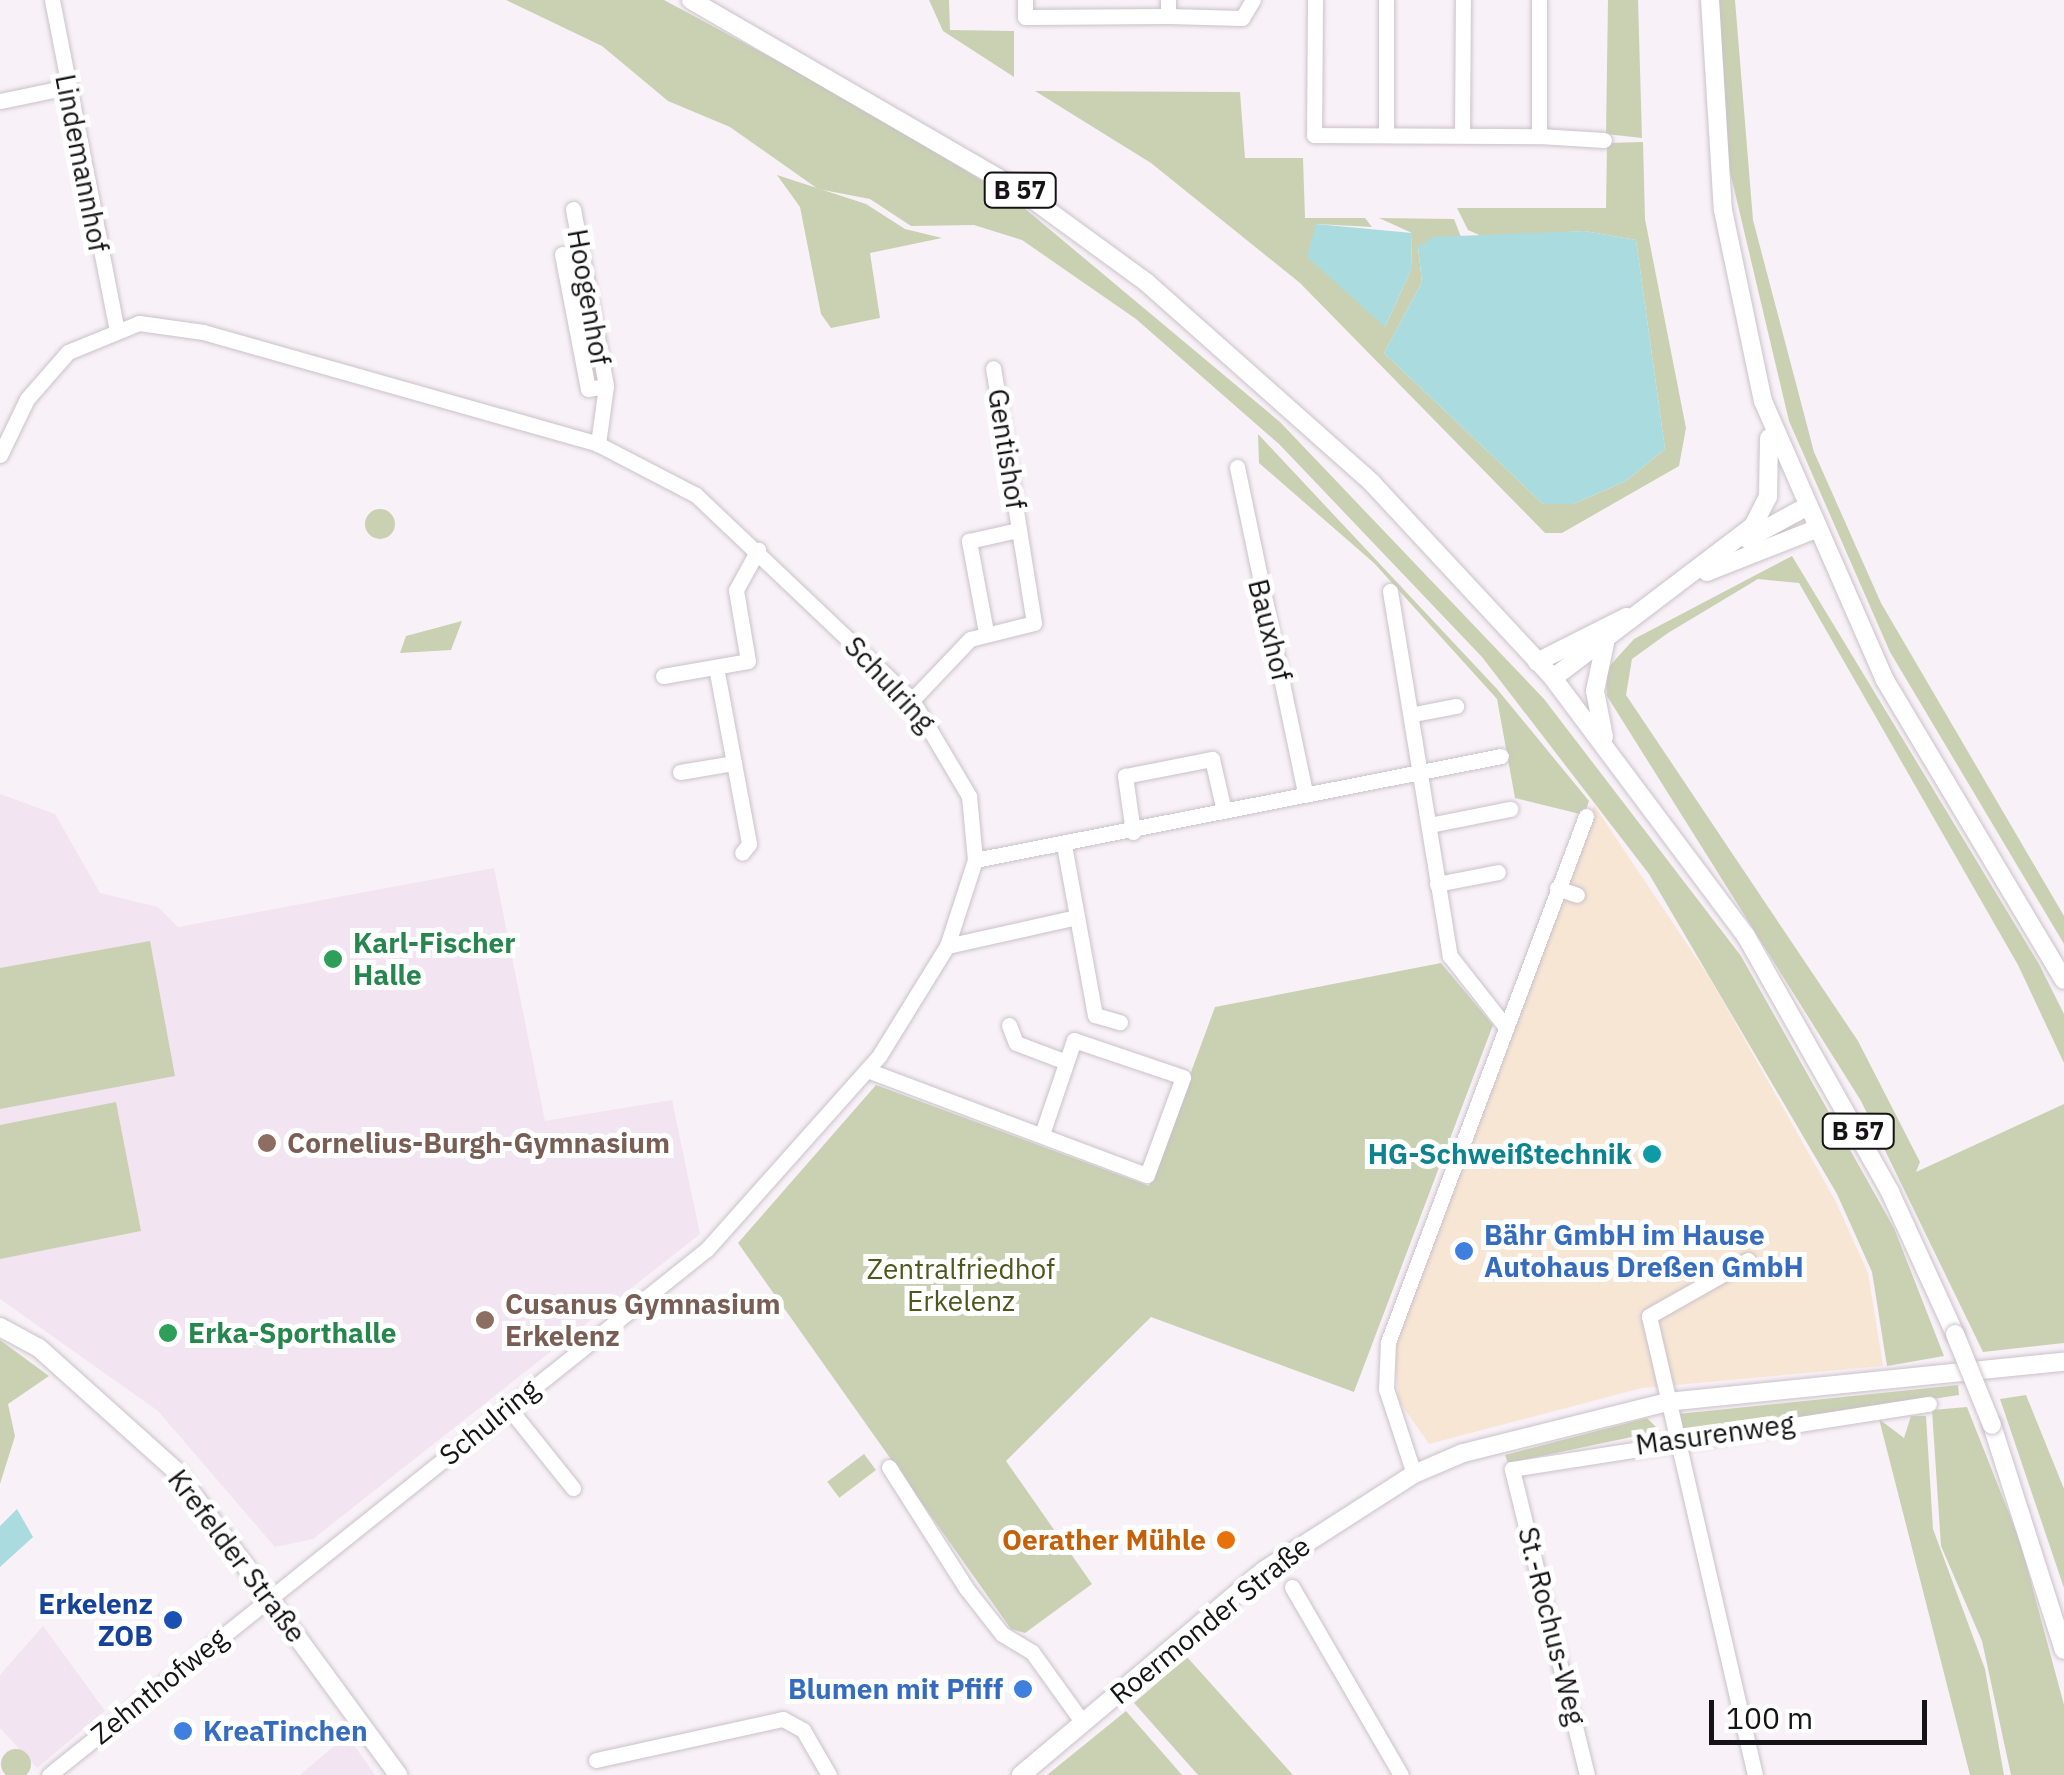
<!DOCTYPE html>
<meta charset="utf-8">
<style>
body{margin:0}
#map{position:relative;width:2064px;height:1775px;overflow:hidden;background:#f9f1f8;font-family:"IBM Plex Sans",sans-serif}
div>[style]{position:absolute}
[style*='--x']{left:calc(var(--x)*1px);top:calc(var(--y)*1px);width:calc(var(--w)*1px);rotate:calc(var(--a)*1deg)}
.commercial>*{inset:0;background:#f8e6d5}
.built>*{inset:0;background:#f2e4f0}
.green>*{inset:0;background:#cad1b2;transform-origin:0 0}
.round{border-radius:50%}
.water>*{inset:0;background:#aadbde}
.roads{filter:drop-shadow(0 0 2px #cac2c9) drop-shadow(0 0 2px #cac2c9)}
.minor>*{height:15px;margin:-7.5px;padding:0 7.5px;transform-origin:7.5px;border-radius:7.5px;background:#fff}
.major>*{height:18px;margin:-9px;padding:0 9px;transform-origin:9px;border-radius:9px;background:#fff}
.bridges{filter:drop-shadow(0 0 2px #cac2c9) drop-shadow(0 0 2px #cac2c9)}
.major-bridge>*{height:18px;margin:-9px;padding:0 9px;transform-origin:9px;border-radius:9px;background:#fff}
.dots>*{width:28px;height:28px;translate:-50% -50%;box-sizing:border-box;border:5px solid #fff;border-radius:50%}
span{translate:-50% -50%;white-space:nowrap;text-align:center;line-height:1.15;-webkit-text-stroke:10px #fff;paint-order:stroke}
.shield-label span{padding:2px 8px;background:#fff;border:2px solid;border-radius:8px;-webkit-text-stroke-width:0}
.shield-label{font-size:25px;color:#151315;font-weight:700}
.street-label{font-size:28px;color:#151315}
.leisure-label{font-size:28px;color:#27864d;font-weight:700}
.left{translate:0 -50%;text-align:left}
.education-label{font-size:28px;color:#785e54;font-weight:700}
.culture-label{font-size:28px;color:#0d838f;font-weight:700}
.right{translate:-100% -50%;text-align:right}
.shop-label{font-size:28px;color:#366cbe;font-weight:700}
.park-label{font-size:28px;color:#4d571e}
.food-label{font-size:28px;color:#c56008;font-weight:700}
.transit-label{font-size:28px;color:#164399;font-weight:700}
.scale{position:absolute;left:1709px;top:1700px;width:218px;height:45px;box-sizing:border-box;border:5px solid #151315;border-top:0;padding-left:12px;font-size:30px;line-height:35px;white-space:nowrap;color:#151315;-webkit-text-stroke:8px #fff;paint-order:stroke}
</style>
<div id="map">
<div class="commercial">
<i style="clip-path:polygon(1594px 805px,1711px 980px,1835px 1200px,1868px 1273px,1883px 1366px,1642px 1388px,1429px 1444px,1399px 1401px,1394px 1350px)"></i>
</div>
<div class="built">
<i style="clip-path:polygon(0 794px,55px 814px,100px 893px,158px 907px,178px 927px,494px 868px,545px 1121px,672px 1100px,700px 1234px,313px 1539px,275px 1547px,158px 1411px,0 1299px)"></i>
<i style="clip-path:polygon(43px 1626px,105px 1711px,37px 1768px,0 1728px,0 1675px)"></i>
<i style="clip-path:polygon(347px 1735px,375px 1775px,300px 1775px)"></i>
</div>
<div class="green">
<i style="clip-path:polygon(506px 0,664px 0,843px 96px,1017px 202px,1280px 422px,1544px 699px,1741px 956px,1894px 1228px,1944px 1356px,1887px 1366px,1872px 1272px,1837px 1194px,1649px 874px,1482px 657px,1279px 444px,1136px 319px,1022px 240px,974px 225px,911px 226px,870px 199px,818px 189px,730px 127px,668px 101px,602px 46px)"></i>
<i style="clip-path:polygon(929px 0,949px 0,950px 30px,1014px 31px,1014px 77px,943px 31px)"></i>
<i style="clip-path:polygon(1608px 0,1638px 0,1642px 138px,1606px 134px)"></i>
<i style="clip-path:polygon(1718px 0,1735px 0,1753px 220px,1814px 452px,1881px 603px,2064px 916px,2064px 944px,1890px 652px,1789px 421px,1727px 159px)"></i>
<i style="clip-path:polygon(1035px 91px,1240px 92px,1245px 158px,1303px 158px,1305px 218px,1365px 218px,1372px 227px,1316px 224px,1385px 327px,1411px 270px,1412px 233px,1379px 218px,1454px 219px,1461px 237px,1418px 247px,1422px 282px,1384px 353px,1543px 504px,1573px 504px,1626px 481px,1665px 449px,1636px 240px,1584px 231px,1484px 237px,1468px 230px,1457px 208px,1606px 208px,1607px 143px,1643px 142px,1645px 219px,1686px 428px,1679px 466px,1562px 533px,1545px 533px,1300px 283px,1151px 163px)"></i>
<i style="clip-path:polygon(777px 175px,866px 204px,905px 229px,942px 238px,870px 253px,880px 318px,831px 328px,821px 314px,800px 207px)"></i>
<i style="clip-path:polygon(1258px 434px,1497px 689px,1589px 801px,1584px 815px,1515px 798px,1497px 699px,1374px 563px,1259px 463px)"></i>
<i class="round" style="left:365px;top:509px;width:30px;height:30px"></i>
<i style="clip-path:polygon(1792px 556px,2039px 964px,2064px 1014px,2064px 1063px,2018px 965px,1799px 583px,1758px 579px,1668px 633px,1632px 659px,1626px 695px,1858px 1041px,1920px 1162px,1916px 1172px,2064px 1104px,2064px 1343px,1983px 1352px,1861px 1101px,1607px 696px,1606px 670px,1634px 639px)"></i>
<i style="clip-path:polygon(462px 621px,451px 650px,400px 653px,406px 636px)"></i>
<i style="clip-path:polygon(150px 941px,175px 1076px,0 1109px,0 968px)"></i>
<i style="clip-path:polygon(1441px 963px,1493px 1025px,1354px 1392px,1151px 1317px,1006px 1461px,1092px 1584px,1025px 1633px,1011px 1629px,738px 1243px,876px 1085px,1149px 1186px,1215px 1007px)"></i>
<i style="clip-path:polygon(116px 1102px,141px 1231px,0 1259px,0 1125px)"></i>
<i style="clip-path:polygon(0 1340px,49px 1376px,8px 1404px,15px 1436px,0 1484px)"></i>
<i style="clip-path:polygon(1958px 1385px,1959px 1395px,1814px 1417px,1682px 1429px,1678px 1414px)"></i>
<i style="clip-path:polygon(2026px 1395px,2064px 1489px,2064px 1588px,2000px 1399px)"></i>
<i style="clip-path:polygon(1967px 1407px,2020px 1541px,2064px 1705px,2064px 1775px,2011px 1775px,1982px 1641px,1941px 1546px,1932px 1410px)"></i>
<i style="clip-path:polygon(1911px 1416px,1926px 1416px,1933px 1529px,1985px 1669px,2004px 1775px,1970px 1775px,1879px 1419px,1904px 1438px)"></i>
<i style="clip-path:polygon(1647px 1418px,1660px 1431px,1508px 1463px,1505px 1455px)"></i>
<i style="left:864px;top:1454px;width:20px;height:46px;rotate:53deg"></i>
<i style="clip-path:polygon(1187px 1657px,1293px 1775px,1198px 1775px,1134px 1703px)"></i>
<i style="clip-path:polygon(1126px 1711px,1182px 1775px,1047px 1775px)"></i>
<i class="round" style="left:1px;top:1749px;width:30px;height:30px"></i>
</div>
<div class="water">
<i style="clip-path:polygon(1316px 224px,1412px 233px,1411px 270px,1385px 327px,1307px 257px)"></i>
<i style="clip-path:polygon(1584px 231px,1636px 240px,1665px 449px,1626px 481px,1573px 504px,1543px 504px,1384px 353px,1422px 282px,1418px 247px,1433px 237px)"></i>
<i style="clip-path:polygon(17px 1509px,33px 1537px,0 1567px,0 1526px)"></i>
</div>
<div class="roads">
<div class="minor">
<i style="--x:52;--y:0;--w:331;--a:78.9"></i>
<i style="--x:1025;--y:0;--w:17;--a:90"></i>
<i style="--x:1025;--y:17;--w:143;--a:-0.4"></i>
<i style="--x:1168;--y:16;--w:16;--a:-90"></i>
<i style="--x:1315;--y:0;--w:135;--a:90.4"></i>
<i style="--x:1314;--y:135;--w:225;--a:0.3"></i>
<i style="--x:1539;--y:136;--w:136;--a:-90"></i>
<i style="--x:1168;--y:16;--w:74;--a:1.5"></i>
<i style="--x:1242;--y:18;--w:21;--a:-59"></i>
<i style="--x:0;--y:101;--w:68;--a:-11.8"></i>
<i style="--x:1386;--y:135;--w:135;--a:-90"></i>
<i style="--x:1462;--y:135;--w:135;--a:-89.6"></i>
<i style="--x:1539;--y:136;--w:65;--a:3.5"></i>
<i style="--x:573;--y:209;--w:180;--a:79.4"></i>
<i style="--x:606;--y:386;--w:59;--a:97.9"></i>
<i style="--x:562;--y:254;--w:137;--a:79.1"></i>
<i style="--x:588;--y:389;--w:18;--a:-9"></i>
<i style="--x:0;--y:455;--w:62;--a:-64.3"></i>
<i style="--x:27;--y:399;--w:62;--a:-48.9"></i>
<i style="--x:68;--y:352;--w:77;--a:-22.2"></i>
<i style="--x:139;--y:323;--w:65;--a:8"></i>
<i style="--x:203;--y:332;--w:411;--a:15.8"></i>
<i style="--x:598;--y:444;--w:110;--a:27.5"></i>
<i style="--x:696;--y:495;--w:298;--a:43.5"></i>
<i style="--x:912;--y:700;--w:112;--a:59.3"></i>
<i style="--x:969;--y:796;--w:64;--a:84.6"></i>
<i style="--x:975;--y:860;--w:90;--a:108"></i>
<i style="--x:947;--y:946;--w:129;--a:121.7"></i>
<i style="--x:879;--y:1056;--w:259;--a:131.7"></i>
<i style="--x:707;--y:1249;--w:842;--a:141.36"></i>
<i style="--x:1237;--y:467;--w:333;--a:78.2"></i>
<i style="--x:1390;--y:591;--w:370;--a:80.7"></i>
<i style="--x:1450;--y:956;--w:89;--a:51.8"></i>
<i style="--x:986;--y:632;--w:93;--a:-100.6"></i>
<i style="--x:969;--y:541;--w:50;--a:-12.7"></i>
<i style="--x:716;--y:667;--w:180;--a:79.4"></i>
<i style="--x:749;--y:844;--w:11;--a:128"></i>
<i style="--x:663;--y:676;--w:86;--a:-10"></i>
<i style="--x:748;--y:661;--w:72;--a:-99.6"></i>
<i style="--x:736;--y:590;--w:46;--a:-61.2"></i>
<i style="--x:912;--y:700;--w:84;--a:-46.4"></i>
<i style="--x:970;--y:639;--w:66;--a:-14"></i>
<i style="--x:1034;--y:623;--w:258;--a:-99.1"></i>
<i style="--x:1414;--y:714;--w:43;--a:-10.8"></i>
<i style="--x:680;--y:772;--w:55;--a:-9.5"></i>
<i style="--x:1430;--y:825;--w:82;--a:-11.3"></i>
<i style="--x:1133;--y:832;--w:57;--a:-98.1"></i>
<i style="--x:1125;--y:776;--w:89;--a:-11.1"></i>
<i style="--x:1212;--y:759;--w:53;--a:77"></i>
<i style="--x:1064;--y:845;--w:173;--a:79.7"></i>
<i style="--x:1095;--y:1015;--w:26;--a:16"></i>
<i style="--x:975;--y:860;--w:536;--a:-11.18"></i>
<i style="--x:1437;--y:884;--w:62;--a:-11.1"></i>
<i style="--x:1557;--y:888;--w:21;--a:19"></i>
<i style="--x:947;--y:946;--w:133;--a:-12.6"></i>
<i style="--x:1009;--y:1025;--w:19;--a:69"></i>
<i style="--x:1016;--y:1043;--w:53;--a:20.8"></i>
<i style="--x:867;--y:1070;--w:299;--a:20.6"></i>
<i style="--x:1147;--y:1175;--w:104;--a:-69.8"></i>
<i style="--x:1183;--y:1077;--w:115;--a:-161.3"></i>
<i style="--x:1074;--y:1040;--w:99;--a:108.8"></i>
<i style="--x:1748;--y:1260;--w:114;--a:150.5"></i>
<i style="--x:1649;--y:1316;--w:471;--a:77"></i>
<i style="--x:508;--y:1407;--w:104;--a:51.3"></i>
<i style="--x:889;--y:1467;--w:143;--a:57.5"></i>
<i style="--x:966;--y:1588;--w:58;--a:52"></i>
<i style="--x:1002;--y:1634;--w:35;--a:31"></i>
<i style="--x:1032;--y:1652;--w:87;--a:54.3"></i>
<i style="--x:1414;--y:1474;--w:89;--a:-108.2"></i>
<i style="--x:1386;--y:1389;--w:47;--a:-87.6"></i>
<i style="--x:1388;--y:1342;--w:562;--a:-69.37"></i>
<i style="--x:1292;--y:1587;--w:217;--a:59.9"></i>
<i style="--x:596;--y:1760;--w:191;--a:-12.4"></i>
<i style="--x:783;--y:1719;--w:23;--a:29"></i>
<i style="--x:803;--y:1730;--w:52;--a:60"></i>
<i style="--x:1587;--y:1775;--w:315;--a:-103.8"></i>
<i style="--x:1512;--y:1469;--w:422;--a:-8.9"></i>
</div>
<div class="major">
<i style="--x:691;--y:0;--w:385;--a:30.1"></i>
<i style="--x:1024;--y:193;--w:151;--a:36.1"></i>
<i style="--x:1146;--y:282;--w:302;--a:41.6"></i>
<i style="--x:1372;--y:483;--w:266;--a:47.1"></i>
<i style="--x:1553;--y:678;--w:322;--a:53.2"></i>
<i style="--x:1746;--y:936;--w:294;--a:60.6"></i>
<i style="--x:1890;--y:1192;--w:156;--a:65.4"></i>
<i style="--x:1710;--y:0;--w:210;--a:86.5"></i>
<i style="--x:1723;--y:210;--w:195;--a:78.2"></i>
<i style="--x:1763;--y:401;--w:305;--a:66.4"></i>
<i style="--x:1885;--y:680;--w:349;--a:59.2"></i>
<i style="--x:1747;--y:539;--w:65;--a:-28.5"></i>
<i style="--x:1707;--y:572;--w:114;--a:-21.6"></i>
<i style="--x:1537;--y:662;--w:100;--a:-26.8"></i>
<i style="--x:1553;--y:678;--w:251;--a:-37.2"></i>
<i style="--x:1753;--y:526;--w:33;--a:-63"></i>
<i style="--x:1768;--y:497;--w:59;--a:-89"></i>
<i style="--x:1604;--y:737;--w:47;--a:-101.1"></i>
<i style="--x:1595;--y:691;--w:49;--a:-78.2"></i>
<i style="--x:0;--y:1327;--w:44;--a:28.3"></i>
<i style="--x:39;--y:1348;--w:183;--a:41.9"></i>
<i style="--x:175;--y:1470;--w:378;--a:53.8"></i>
<i style="--x:1992;--y:1425;--w:236;--a:72.3"></i>
<i style="--x:1021;--y:1775;--w:317;--a:-40.1"></i>
<i style="--x:1263;--y:1571;--w:179;--a:-32.7"></i>
<i style="--x:1414;--y:1474;--w:53;--a:-23.2"></i>
<i style="--x:1463;--y:1453;--w:210;--a:-14"></i>
<i style="--x:1667;--y:1402;--w:399;--a:-5.8"></i>
</div>
</div>
<div class="bridges">
<div class="major-bridge">
<i style="--x:1955;--y:1334;--w:98;--a:67.9"></i>
</div>
</div>
<div class="dots">
<i style="left:333px;top:959px;background:#2e9e5b"></i>
<i style="left:267px;top:1143px;background:#8d6e63"></i>
<i style="left:1652px;top:1154px;background:#0f9aa8"></i>
<i style="left:1464px;top:1251px;background:#3f7fe0"></i>
<i style="left:485px;top:1320px;background:#8d6e63"></i>
<i style="left:168px;top:1333px;background:#2e9e5b"></i>
<i style="left:1226px;top:1540px;background:#e8710a"></i>
<i style="left:173px;top:1620px;background:#1a4fb4"></i>
<i style="left:1023px;top:1689px;background:#3f7fe0"></i>
<i style="left:183px;top:1731px;background:#3f7fe0"></i>
</div>
<div class="shield-label">
<span style="left:1020px;top:190px">B 57</span>
<span style="left:1858px;top:1131px">B 57</span>
</div>
<div class="street-label">
<span style="left:82px;top:163px;rotate:79deg">Lindemannhof</span>
<span style="left:589px;top:297px;rotate:80deg">Hoogenhof</span>
<span style="left:1007px;top:449px;rotate:81deg">Gentishof</span>
<span style="left:1270px;top:630px;rotate:76deg">Bauxhof</span>
<span style="left:890px;top:684px;rotate:47deg">Schulring</span>
<span style="left:489px;top:1422px;rotate:-39deg">Schulring</span>
<span style="left:1715px;top:1434px;rotate:-8deg">Masurenweg</span>
<span style="left:237px;top:1556px;rotate:53deg">Krefelder Straße</span>
<span style="left:1210px;top:1620px;rotate:-39deg">Roermonder Straße</span>
<span style="left:1552px;top:1626px;rotate:76deg">St.-Rochus-Weg</span>
<span style="left:159px;top:1686px;rotate:-39deg">Zehnthofweg</span>
</div>
<div class="leisure-label">
<span class="left" style="left:353px;top:959px">Karl-Fischer<br>Halle</span>
<span class="left" style="left:188px;top:1333px">Erka-Sporthalle</span>
</div>
<div class="education-label">
<span class="left" style="left:287px;top:1143px">Cornelius-Burgh-Gymnasium</span>
<span class="left" style="left:505px;top:1320px">Cusanus Gymnasium<br>Erkelenz</span>
</div>
<div class="culture-label">
<span class="right" style="left:1632px;top:1154px">HG-Schweißtechnik</span>
</div>
<div class="shop-label">
<span class="left" style="left:1484px;top:1251px">Bähr GmbH im Hause<br>Autohaus Dreßen GmbH</span>
<span class="right" style="left:1003px;top:1689px">Blumen mit Pfiff</span>
<span class="left" style="left:203px;top:1731px">KreaTinchen</span>
</div>
<div class="park-label">
<span style="left:961px;top:1285px">Zentralfriedhof<br>Erkelenz</span>
</div>
<div class="food-label">
<span class="right" style="left:1206px;top:1540px">Oerather Mühle</span>
</div>
<div class="transit-label">
<span class="right" style="left:153px;top:1620px">Erkelenz<br>ZOB</span>
</div>
<div class="scale">100 m</div>
</div>
